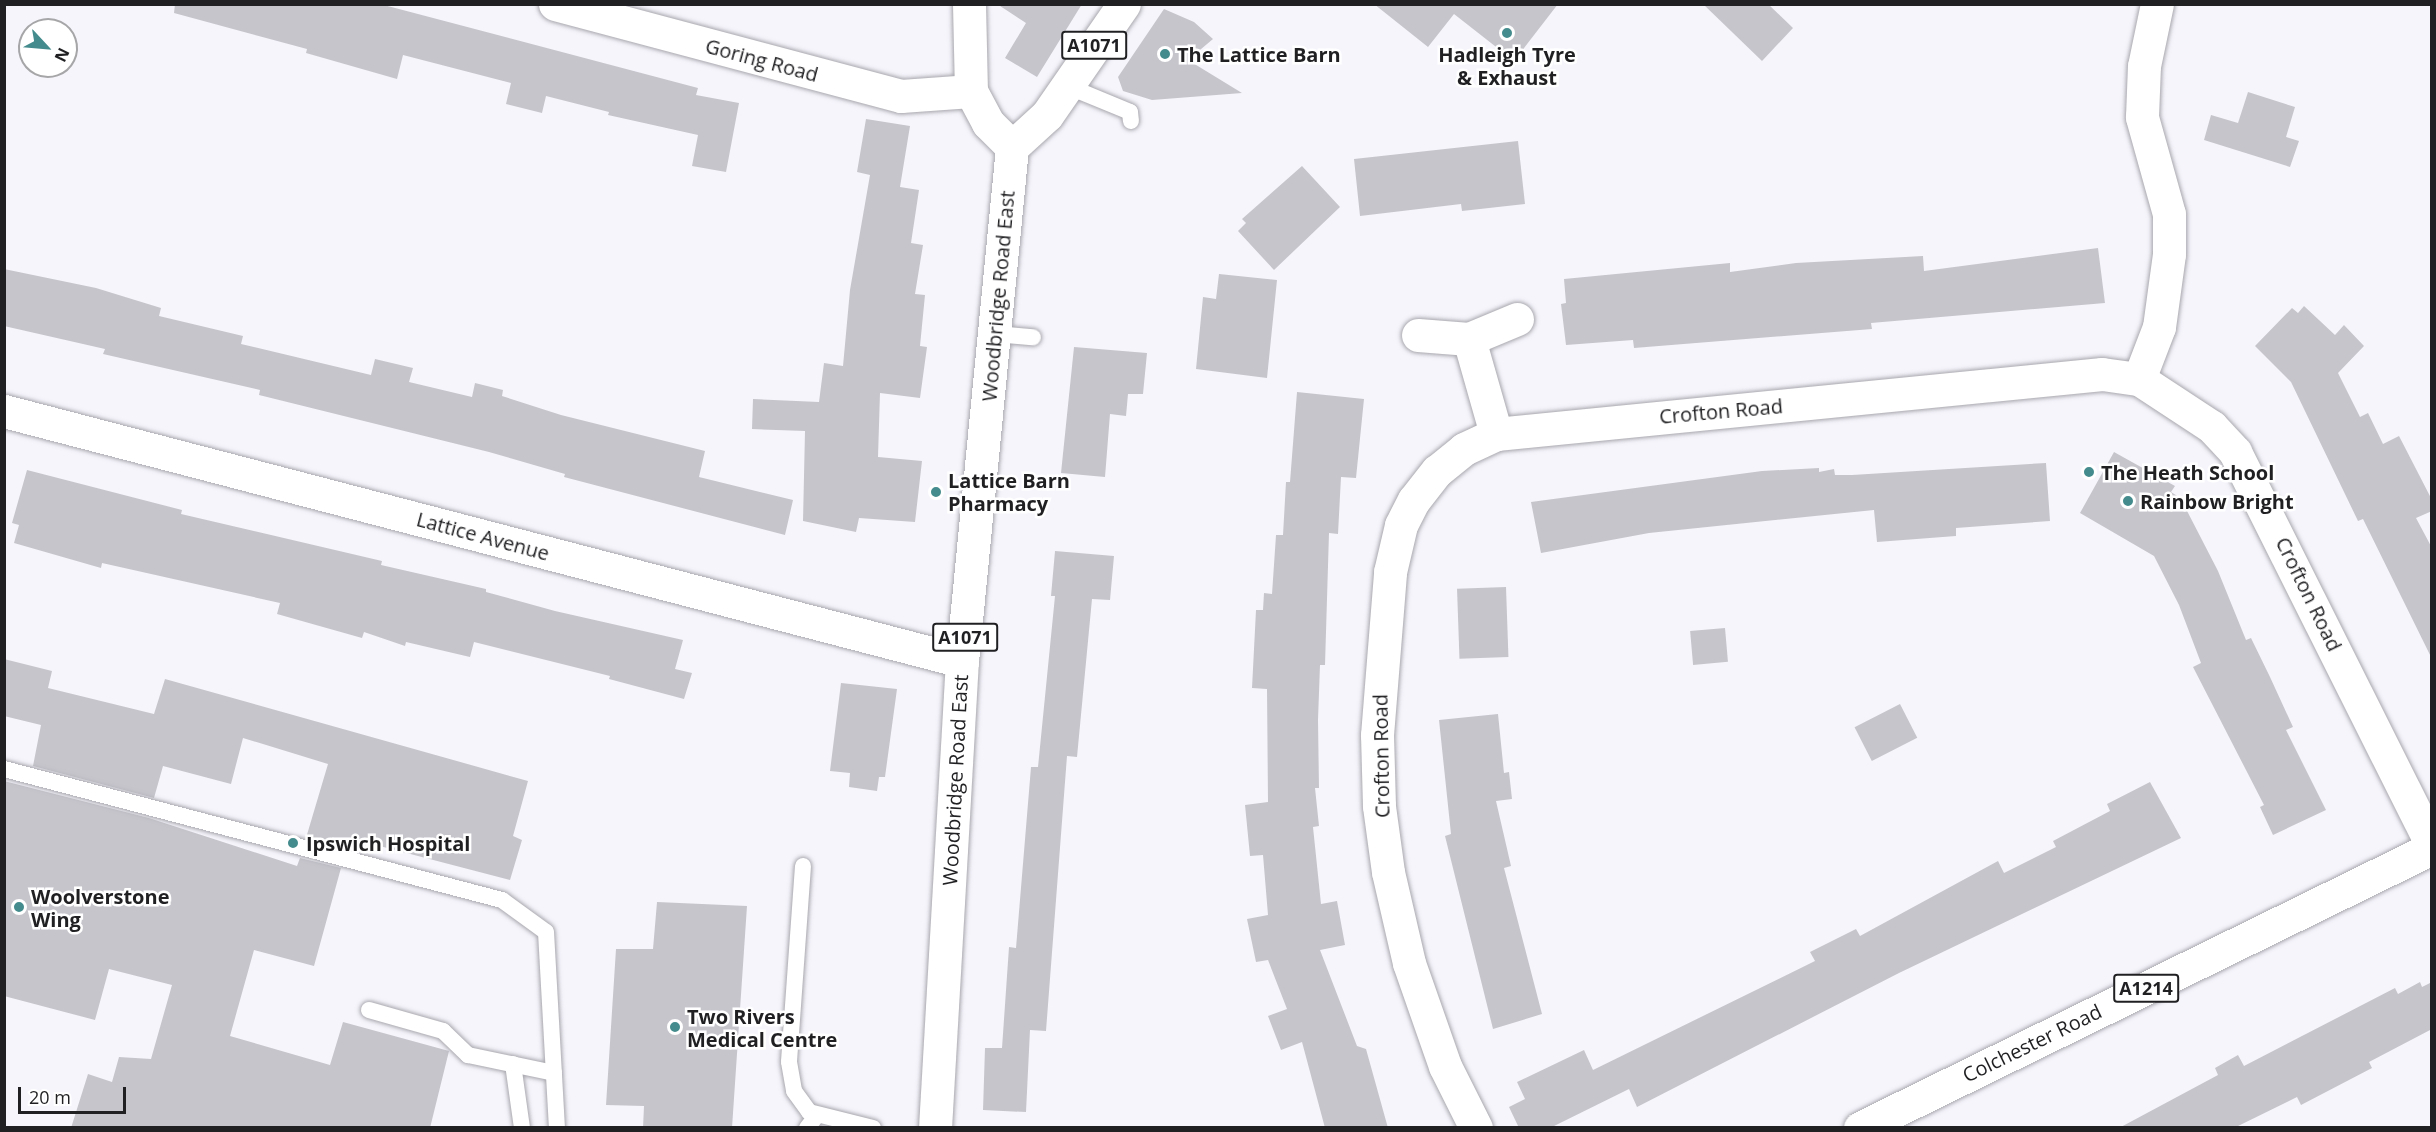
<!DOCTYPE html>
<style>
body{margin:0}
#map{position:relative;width:2436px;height:1132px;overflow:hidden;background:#f6f5fc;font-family:"Open Sans",sans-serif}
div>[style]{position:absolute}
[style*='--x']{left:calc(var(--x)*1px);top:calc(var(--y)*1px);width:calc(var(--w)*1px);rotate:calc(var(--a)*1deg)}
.building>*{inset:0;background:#c6c5cc;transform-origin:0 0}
.roads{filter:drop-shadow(0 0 2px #a8a7ae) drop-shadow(0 0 2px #a8a7ae)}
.lane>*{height:16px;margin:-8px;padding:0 8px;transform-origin:8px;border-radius:8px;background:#fff}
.street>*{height:33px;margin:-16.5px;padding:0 16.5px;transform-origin:16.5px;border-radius:16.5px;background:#fff}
.secondary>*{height:33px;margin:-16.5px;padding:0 16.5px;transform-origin:16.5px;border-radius:16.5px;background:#fff}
.primary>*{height:33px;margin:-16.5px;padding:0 16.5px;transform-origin:16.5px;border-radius:16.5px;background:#fff}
.dots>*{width:16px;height:16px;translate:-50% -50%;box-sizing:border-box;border:3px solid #fff;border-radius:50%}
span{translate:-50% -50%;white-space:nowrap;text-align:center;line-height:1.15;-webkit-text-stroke:5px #fff;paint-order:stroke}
.shield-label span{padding:2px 4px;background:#fff;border:2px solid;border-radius:4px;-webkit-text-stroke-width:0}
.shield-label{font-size:18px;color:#201f22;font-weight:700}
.poi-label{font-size:20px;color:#201f22;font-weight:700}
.left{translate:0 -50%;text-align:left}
.street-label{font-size:20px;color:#201f22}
.frame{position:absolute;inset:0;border:6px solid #201f22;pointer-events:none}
.north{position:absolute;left:18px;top:18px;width:60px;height:60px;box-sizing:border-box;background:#fff;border:2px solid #a6a5a7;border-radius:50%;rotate:116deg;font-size:16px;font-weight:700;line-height:24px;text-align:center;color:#201f22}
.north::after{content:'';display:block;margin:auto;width:21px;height:27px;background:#438b8c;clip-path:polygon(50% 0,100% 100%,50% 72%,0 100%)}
.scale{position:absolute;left:18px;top:1087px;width:108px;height:27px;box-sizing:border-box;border:3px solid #201f22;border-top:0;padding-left:8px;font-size:18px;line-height:21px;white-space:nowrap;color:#201f22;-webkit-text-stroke:4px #fff;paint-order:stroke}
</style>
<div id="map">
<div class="building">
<i style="clip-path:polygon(175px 4px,380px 4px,698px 88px,696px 95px,739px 103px,726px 172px,692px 166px,698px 135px,608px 115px,609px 112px,546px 96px,542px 113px,506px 104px,511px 83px,403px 55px,397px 79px,306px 53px,307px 49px,174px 13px)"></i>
<i style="clip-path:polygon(997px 4px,1082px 4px,1037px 77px,1005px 58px,1026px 23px)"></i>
<i style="clip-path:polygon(1374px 4px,1558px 4px,1514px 61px,1454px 14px,1428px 47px)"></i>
<i style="clip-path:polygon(1703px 4px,1768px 4px,1793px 28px,1762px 61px)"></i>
<i style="clip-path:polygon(1164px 9px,1194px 22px,1213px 39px,1188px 60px,1242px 93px,1152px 100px,1123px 91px,1118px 77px)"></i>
<i style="clip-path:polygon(2248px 92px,2295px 107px,2286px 137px,2299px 141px,2290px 167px,2204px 140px,2211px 115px,2238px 123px)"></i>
<i style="clip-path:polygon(866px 119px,910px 126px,900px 187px,919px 190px,911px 243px,923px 245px,915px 294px,925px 295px,920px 346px,927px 347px,920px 398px,880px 393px,878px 457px,922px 461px,915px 522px,859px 518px,856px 532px,803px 521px,805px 431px,752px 429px,753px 399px,819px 402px,824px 363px,843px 366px,850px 290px,870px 175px,857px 172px)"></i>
<i style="clip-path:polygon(1518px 141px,1525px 204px,1462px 211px,1461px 204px,1360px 216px,1354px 159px)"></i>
<i style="clip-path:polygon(1302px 166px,1340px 207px,1274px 270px,1238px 231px,1246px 223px,1242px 219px)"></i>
<i style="clip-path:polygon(2098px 248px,2105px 303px,1871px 323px,1872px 329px,1634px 348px,1633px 340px,1566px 345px,1561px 304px,1566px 303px,1564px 279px,1730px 263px,1730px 272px,1796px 263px,1923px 256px,1924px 271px)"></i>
<i style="clip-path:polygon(4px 269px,96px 288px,161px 308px,159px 316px,243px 336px,241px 344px,371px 375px,375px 359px,413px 368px,409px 382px,472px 397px,475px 383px,503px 390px,502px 396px,561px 415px,705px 451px,699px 477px,793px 500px,785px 535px,564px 477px,565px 474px,489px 452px,259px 395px,260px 390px,103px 354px,105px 349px,4px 326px)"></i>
<i style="clip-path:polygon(1219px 274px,1277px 280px,1267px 378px,1196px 369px,1203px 297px,1216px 299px)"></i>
<i style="clip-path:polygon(2304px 306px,2335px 335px,2344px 325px,2364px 346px,2338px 373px,2360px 417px,2368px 413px,2383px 444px,2399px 436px,2432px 500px,2432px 511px,2416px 518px,2432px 548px,2432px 659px,2363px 519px,2358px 521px,2291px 382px,2255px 346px,2292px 308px,2298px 313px)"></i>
<i style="clip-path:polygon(1074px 347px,1147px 353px,1143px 394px,1128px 394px,1126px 416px,1110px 414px,1105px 477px,1061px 473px)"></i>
<i style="clip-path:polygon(1297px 392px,1364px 399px,1356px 478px,1341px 477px,1338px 534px,1329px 533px,1325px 665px,1320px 665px,1318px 720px,1319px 788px,1315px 788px,1319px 826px,1313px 827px,1321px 904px,1337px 901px,1345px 945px,1320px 950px,1357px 1046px,1366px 1049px,1388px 1128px,1325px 1128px,1302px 1042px,1281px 1050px,1268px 1016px,1287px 1009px,1268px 960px,1256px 962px,1247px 919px,1268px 915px,1263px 855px,1250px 856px,1245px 805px,1268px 802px,1267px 689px,1252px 688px,1256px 610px,1263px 610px,1264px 593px,1272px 594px,1276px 535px,1283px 535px,1286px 482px,1290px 482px)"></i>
<i style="clip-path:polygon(2114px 452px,2175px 486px,2171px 492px,2182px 499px,2179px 504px,2185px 507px,2218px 571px,2246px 640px,2251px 638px,2270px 677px,2293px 727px,2286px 730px,2326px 810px,2273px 835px,2260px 807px,2264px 805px,2193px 667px,2201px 663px,2179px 605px,2154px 556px,2080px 513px)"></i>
<i style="clip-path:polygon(2046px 463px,2050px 521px,1956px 528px,1956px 536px,1877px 542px,1874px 510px,1649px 533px,1541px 553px,1531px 502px,1762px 471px,1819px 468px,1819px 472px,1834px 469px,1835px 475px,1852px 475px)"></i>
<i style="clip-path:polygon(27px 470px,182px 510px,181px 514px,382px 561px,381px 565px,486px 589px,486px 592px,555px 611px,683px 640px,675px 669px,692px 673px,684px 699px,609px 679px,610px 676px,474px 642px,470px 657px,406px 642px,405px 646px,364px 632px,362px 638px,277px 614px,280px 603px,102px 563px,101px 568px,14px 543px,19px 525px,12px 523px)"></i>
<i style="clip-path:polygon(1055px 551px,1114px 556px,1110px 600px,1092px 599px,1077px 757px,1067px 756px,1046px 1031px,1030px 1030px,1026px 1112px,983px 1110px,985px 1048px,1002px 1048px,1009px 947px,1016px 948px,1031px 767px,1038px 767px,1055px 596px,1051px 596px)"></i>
<i style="left:1506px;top:587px;width:70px;height:49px;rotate:88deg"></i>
<i style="left:1725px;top:628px;width:34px;height:35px;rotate:85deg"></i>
<i style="clip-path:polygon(4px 659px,52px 671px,48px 688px,154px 714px,165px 679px,528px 781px,513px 836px,522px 840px,510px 880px,349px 838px,346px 848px,306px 838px,328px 764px,243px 738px,231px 784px,163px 766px,154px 798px,33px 766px,41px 725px,4px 716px)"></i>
<i style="clip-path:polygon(841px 683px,897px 689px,885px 777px,879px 777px,877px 791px,849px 787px,850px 773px,830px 771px)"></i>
<i style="left:1900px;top:704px;width:38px;height:51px;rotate:63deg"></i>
<i style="clip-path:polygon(1498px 714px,1504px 773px,1509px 772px,1512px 799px,1496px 801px,1511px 866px,1504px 868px,1542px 1014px,1493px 1029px,1445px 836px,1451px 834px,1439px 720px)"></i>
<i style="clip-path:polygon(4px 781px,149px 818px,297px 866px,300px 858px,341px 868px,314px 966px,254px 950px,230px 1036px,330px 1065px,343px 1022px,449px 1051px,430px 1128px,71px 1128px,88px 1074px,112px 1082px,119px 1057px,151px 1059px,172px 985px,109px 969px,95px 1020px,4px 996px)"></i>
<i style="clip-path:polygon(2150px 782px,2181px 838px,1899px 973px,1637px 1107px,1629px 1089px,1550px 1128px,1519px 1128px,1509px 1107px,1525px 1099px,1517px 1082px,1584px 1050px,1593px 1070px,1815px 961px,1810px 952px,1856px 929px,1860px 936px,1998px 861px,2004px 873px,2056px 847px,2053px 841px,2110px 811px,2107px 804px)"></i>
<i style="clip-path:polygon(657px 902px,747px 906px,732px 1128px,643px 1128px,644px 1106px,606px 1105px,616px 949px,653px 949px)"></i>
<i style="clip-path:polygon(2420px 982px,2422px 987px,2432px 982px,2432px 1029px,2369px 1062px,2372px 1068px,2301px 1105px,2297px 1097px,2234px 1128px,2119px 1128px,2218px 1075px,2215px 1068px,2238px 1055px,2244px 1066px,2395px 988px,2398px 994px)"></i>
</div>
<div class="roads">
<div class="lane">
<i style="--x:1067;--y:86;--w:68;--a:22.4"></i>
<i style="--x:1130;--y:112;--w:9;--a:84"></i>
<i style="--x:995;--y:334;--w:38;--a:5"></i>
<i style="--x:4;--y:769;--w:515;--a:14.74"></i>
<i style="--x:502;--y:900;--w:54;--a:36"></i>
<i style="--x:546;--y:932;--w:196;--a:86.8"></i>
<i style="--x:803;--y:866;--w:196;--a:94.1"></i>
<i style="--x:789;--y:1062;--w:29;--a:80"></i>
<i style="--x:794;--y:1091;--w:26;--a:54"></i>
<i style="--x:809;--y:1112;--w:66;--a:14"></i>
<i style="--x:369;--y:1010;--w:77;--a:15.8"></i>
<i style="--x:443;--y:1031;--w:35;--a:44"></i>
<i style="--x:468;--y:1055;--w:88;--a:11.8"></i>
<i style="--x:513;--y:1064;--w:65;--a:82"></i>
<i style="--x:807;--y:1128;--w:16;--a:-52"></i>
</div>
<div class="street">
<i style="--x:555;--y:4;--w:358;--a:14.9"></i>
<i style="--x:901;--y:96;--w:70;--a:-4.1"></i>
<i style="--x:1418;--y:335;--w:51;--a:4.5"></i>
<i style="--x:1469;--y:339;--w:99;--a:74.1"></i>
<i style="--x:1469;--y:339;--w:52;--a:-22.6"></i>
<i style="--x:2139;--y:379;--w:56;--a:-69"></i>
<i style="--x:2159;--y:327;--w:74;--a:-82.2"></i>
<i style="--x:2169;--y:254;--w:40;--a:-90"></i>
<i style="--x:2169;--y:214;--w:101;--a:-105.6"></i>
<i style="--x:2142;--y:117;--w:51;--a:-87.8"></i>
<i style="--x:2144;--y:66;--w:63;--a:-78.2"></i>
<i style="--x:4;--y:411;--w:990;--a:14.63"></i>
<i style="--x:1476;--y:1128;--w:69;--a:-116.6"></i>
<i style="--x:1445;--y:1066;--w:109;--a:-109.3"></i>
<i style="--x:1409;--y:963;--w:93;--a:-103"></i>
<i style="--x:1388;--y:872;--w:67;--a:-97.8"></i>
<i style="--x:1379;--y:806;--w:71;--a:-91.6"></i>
<i style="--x:1377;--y:735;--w:164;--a:-85.4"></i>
<i style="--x:1390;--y:572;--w:48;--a:-76.8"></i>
<i style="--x:1401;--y:525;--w:28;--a:-63"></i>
<i style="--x:1414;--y:500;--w:37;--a:-52"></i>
<i style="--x:1437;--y:471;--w:35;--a:-39"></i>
<i style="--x:1464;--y:449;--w:35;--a:-25"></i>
<i style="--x:1496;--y:434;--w:609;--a:-5.65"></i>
<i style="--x:2102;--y:374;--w:37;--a:8"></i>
<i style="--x:2139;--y:379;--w:87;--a:33.3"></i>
<i style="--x:2212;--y:427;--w:34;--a:47"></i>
<i style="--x:2235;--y:452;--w:440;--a:63.4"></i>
</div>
<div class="secondary">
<i style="--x:969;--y:4;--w:87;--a:88.7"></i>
<i style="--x:971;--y:91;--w:36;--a:62"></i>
<i style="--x:988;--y:123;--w:34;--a:45"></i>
</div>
<div class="primary">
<i style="--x:935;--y:1128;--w:468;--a:-86.7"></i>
<i style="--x:962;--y:661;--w:516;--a:-84.44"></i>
<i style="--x:1012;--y:147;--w:47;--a:-42.4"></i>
<i style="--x:1047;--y:115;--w:135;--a:-55.3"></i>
<i style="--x:1860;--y:1128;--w:637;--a:-26.08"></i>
</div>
</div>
<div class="dots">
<i style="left:1507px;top:33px;background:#438b8c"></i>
<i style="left:1165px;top:54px;background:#438b8c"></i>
<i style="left:2089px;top:472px;background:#438b8c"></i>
<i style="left:936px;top:492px;background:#438b8c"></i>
<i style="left:2128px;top:501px;background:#438b8c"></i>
<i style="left:293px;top:843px;background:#438b8c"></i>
<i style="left:19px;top:907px;background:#438b8c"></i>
<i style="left:675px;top:1027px;background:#438b8c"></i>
</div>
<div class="shield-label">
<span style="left:1094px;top:45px">A1071</span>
<span style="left:965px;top:637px">A1071</span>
<span style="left:2146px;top:988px">A1214</span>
</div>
<div class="poi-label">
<span class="left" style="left:1177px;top:54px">The Lattice Barn</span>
<span style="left:1507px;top:66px">Hadleigh Tyre<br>&amp; Exhaust</span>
<span class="left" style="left:2101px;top:472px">The Heath School</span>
<span class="left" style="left:948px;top:492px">Lattice Barn<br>Pharmacy</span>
<span class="left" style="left:2140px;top:501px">Rainbow Bright</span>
<span class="left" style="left:306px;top:843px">Ipswich Hospital</span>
<span class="left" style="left:31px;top:908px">Woolverstone<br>Wing</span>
<span class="left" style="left:687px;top:1028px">Two Rivers<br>Medical Centre</span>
</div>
<div class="street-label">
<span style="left:762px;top:60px;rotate:15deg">Goring Road</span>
<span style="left:998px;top:296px;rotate:-85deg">Woodbridge Road East</span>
<span style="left:1721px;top:411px;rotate:-5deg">Crofton Road</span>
<span style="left:483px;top:536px;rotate:15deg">Lattice Avenue</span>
<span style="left:2309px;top:594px;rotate:64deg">Crofton Road</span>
<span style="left:1381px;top:756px;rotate:-91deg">Crofton Road</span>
<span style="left:955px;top:780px;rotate:-87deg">Woodbridge Road East</span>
<span style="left:2032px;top:1043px;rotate:-26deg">Colchester Road</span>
</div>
<div class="frame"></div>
<div class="north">N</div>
<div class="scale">20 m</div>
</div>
